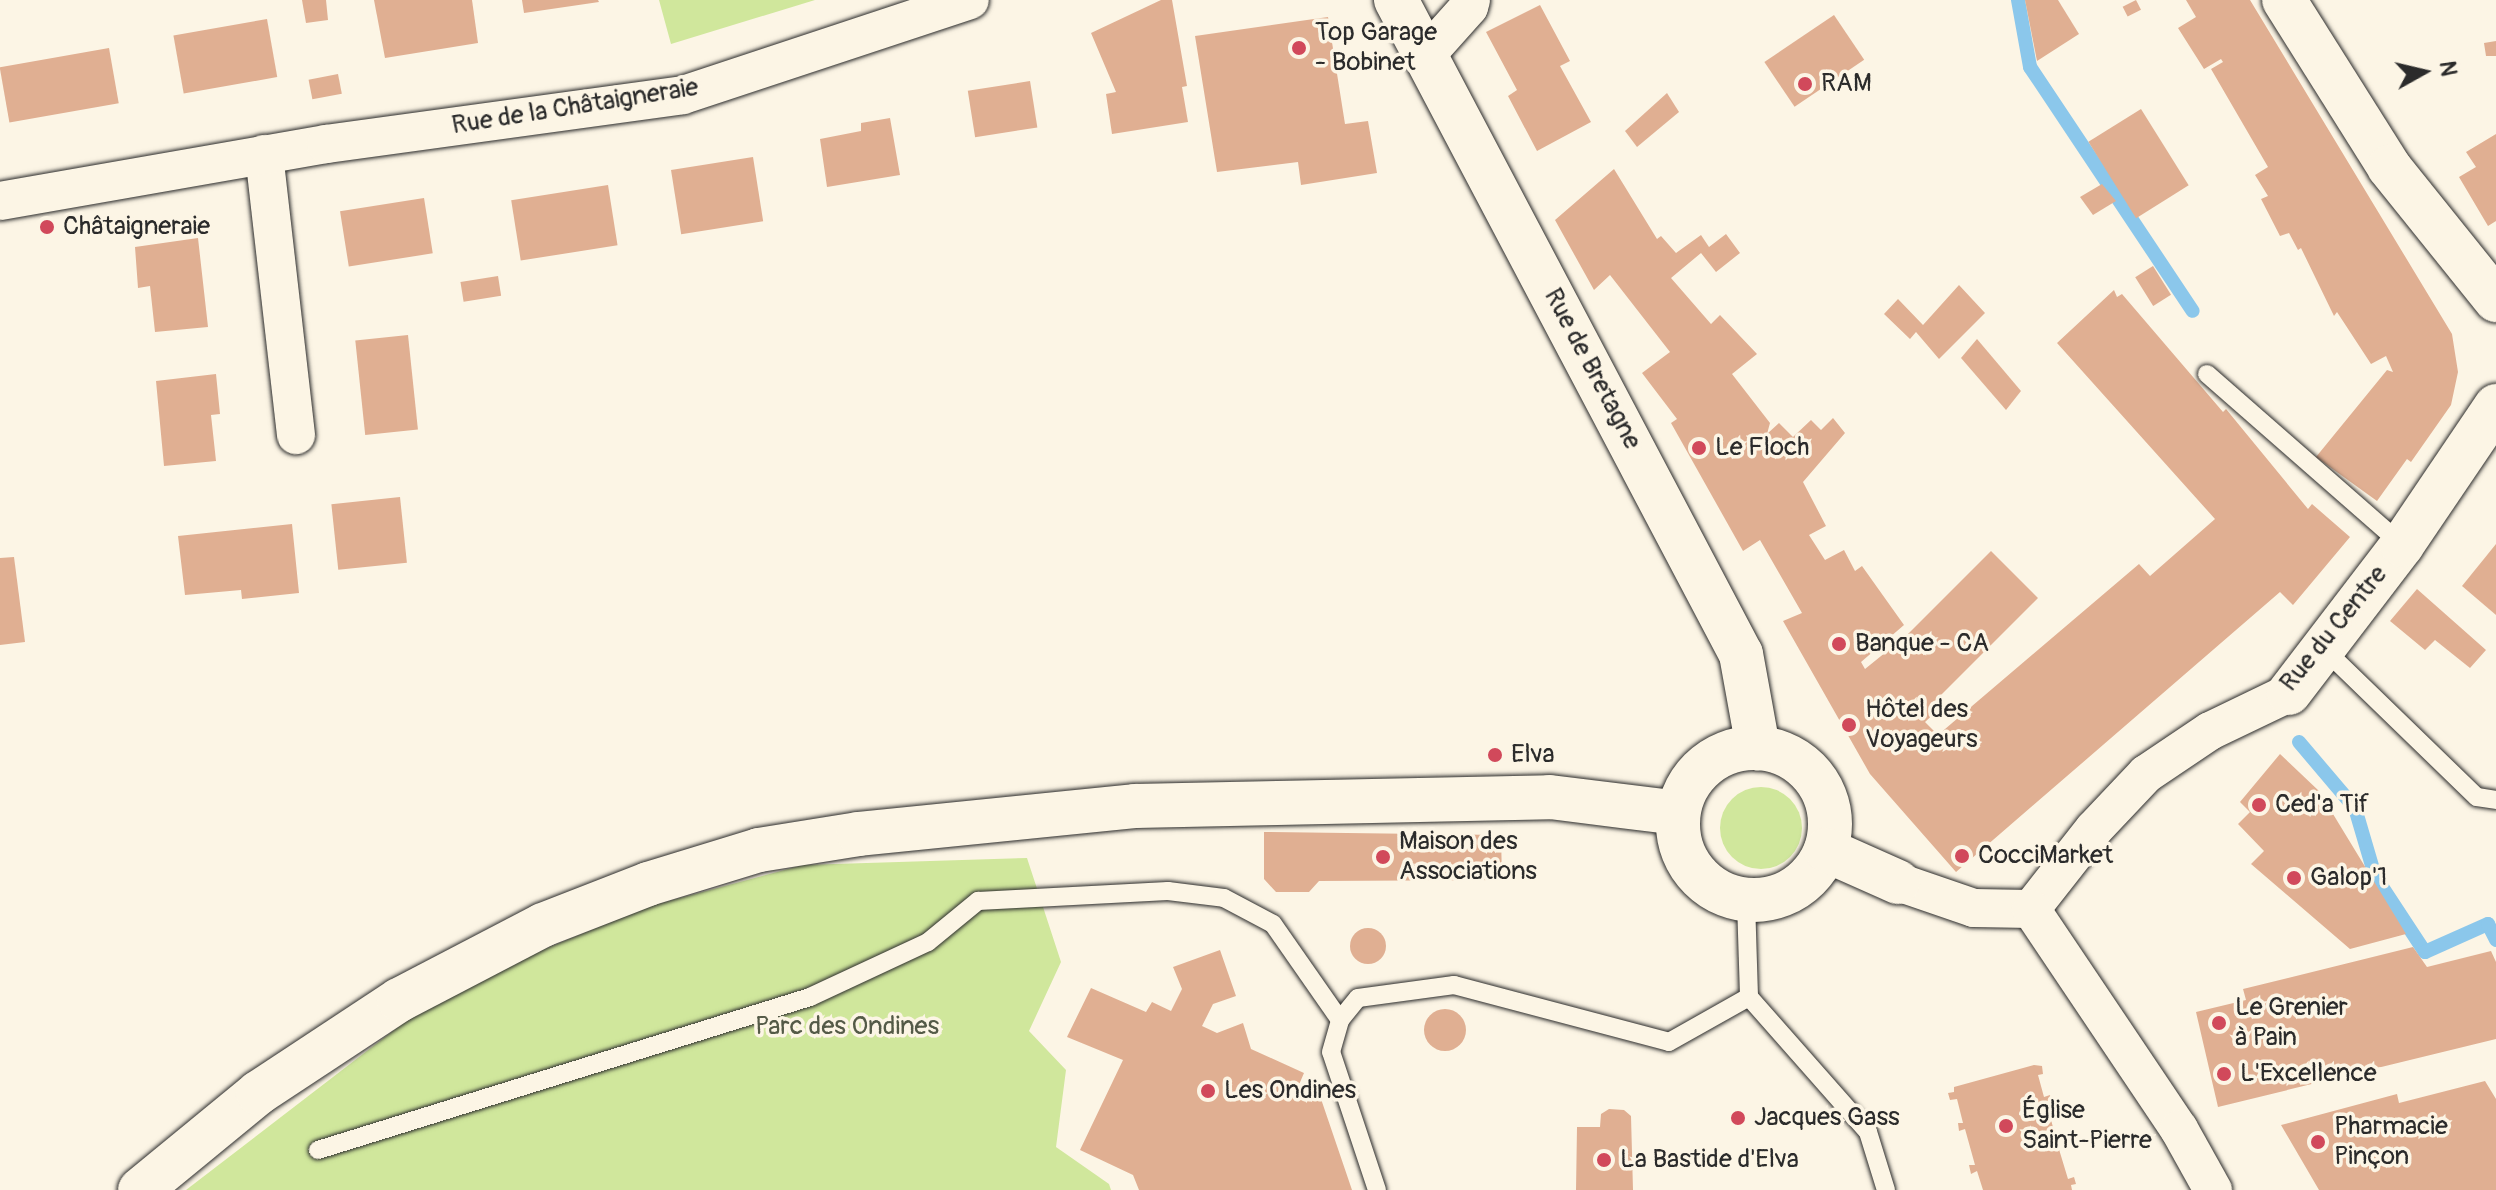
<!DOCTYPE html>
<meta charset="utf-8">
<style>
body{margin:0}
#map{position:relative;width:2496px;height:1190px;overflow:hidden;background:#fcf5e5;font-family:Pangolin,sans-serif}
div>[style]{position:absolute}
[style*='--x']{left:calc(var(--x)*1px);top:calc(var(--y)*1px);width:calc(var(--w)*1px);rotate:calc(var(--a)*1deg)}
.green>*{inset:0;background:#d0e79c}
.round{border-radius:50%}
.stream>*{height:14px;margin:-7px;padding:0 7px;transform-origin:7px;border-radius:7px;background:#8bc7eb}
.building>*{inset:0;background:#e0af92;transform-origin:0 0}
.roads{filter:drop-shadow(0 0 2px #2b2b2b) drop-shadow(0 0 2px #2b2b2b)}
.lane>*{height:18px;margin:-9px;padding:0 9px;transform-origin:9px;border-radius:9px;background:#fcf5e5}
.street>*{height:38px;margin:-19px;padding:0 19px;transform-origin:19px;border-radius:19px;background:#fcf5e5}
.secondary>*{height:44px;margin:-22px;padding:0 22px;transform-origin:22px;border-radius:22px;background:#fcf5e5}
.secondary>.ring{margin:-22px;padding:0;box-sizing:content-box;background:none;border:44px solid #fcf5e5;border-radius:50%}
.dots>*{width:22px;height:22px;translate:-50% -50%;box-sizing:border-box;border:4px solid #fcf5e5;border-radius:50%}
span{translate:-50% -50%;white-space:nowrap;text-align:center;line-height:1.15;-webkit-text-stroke:7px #fcf5e5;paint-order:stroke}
.poi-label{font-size:26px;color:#2b2b2b}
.left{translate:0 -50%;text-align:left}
.street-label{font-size:26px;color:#2b2b2b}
.park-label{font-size:26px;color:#545a47}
.north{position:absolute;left:2384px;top:32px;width:80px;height:80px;-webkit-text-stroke:6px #fcf5e5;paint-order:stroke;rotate:82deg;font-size:22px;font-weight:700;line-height:32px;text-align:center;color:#2b2b2b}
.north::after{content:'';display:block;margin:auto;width:28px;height:36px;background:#2b2b2b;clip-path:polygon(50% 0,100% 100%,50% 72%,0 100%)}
</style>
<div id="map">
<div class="green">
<i style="clip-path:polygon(659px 0,815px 0,671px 44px)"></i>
<i class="round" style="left:1720px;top:787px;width:82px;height:82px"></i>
<i style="clip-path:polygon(1027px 858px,1061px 962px,1029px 1031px,1066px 1070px,1056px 1147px,1109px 1184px,1111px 1190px,186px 1190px,428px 1004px,535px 953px,650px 906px,803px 865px)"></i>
</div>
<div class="stream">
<i style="--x:2018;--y:0;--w:68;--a:79.8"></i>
<i style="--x:2030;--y:67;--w:293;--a:56.3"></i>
<i style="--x:2299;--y:742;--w:87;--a:49.7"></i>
<i style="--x:2355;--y:808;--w:71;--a:73.6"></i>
<i style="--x:2375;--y:876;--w:91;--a:56.7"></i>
<i style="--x:2425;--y:952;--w:69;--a:-24"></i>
<i style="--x:2488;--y:924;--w:18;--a:63"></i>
</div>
<div class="building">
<i style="clip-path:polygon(302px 0,326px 0,328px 20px,306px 23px)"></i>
<i style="clip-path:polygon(374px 0,472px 0,478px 43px,385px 58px)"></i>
<i style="clip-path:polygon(522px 0,598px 0,599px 2px,524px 13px)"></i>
<i style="clip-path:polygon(1161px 0,1172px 0,1187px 86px,1182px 87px,1188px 122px,1112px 134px,1106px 94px,1116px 92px,1091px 33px)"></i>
<i style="clip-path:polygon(2025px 0,2058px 0,2079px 34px,2037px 61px)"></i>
<i style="left:2136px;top:0;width:11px;height:15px;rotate:63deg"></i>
<i style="clip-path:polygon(2186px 0,2250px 0,2452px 334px,2458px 372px,2451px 405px,2411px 462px,2407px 459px,2377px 501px,2316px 457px,2387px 370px,2393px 372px,2386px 356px,2371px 364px,2337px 312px,2334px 316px,2301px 248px,2298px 250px,2289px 233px,2280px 236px,2261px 199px,2268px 196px,2255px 175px,2268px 167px,2211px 69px,2223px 62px,2221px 59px,2204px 69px,2178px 28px,2196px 17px)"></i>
<i style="clip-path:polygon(1540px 5px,1570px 61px,1560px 66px,1591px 122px,1537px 151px,1508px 96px,1517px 90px,1486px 32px)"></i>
<i style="left:1834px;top:15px;width:54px;height:84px;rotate:56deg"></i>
<i style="clip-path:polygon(1328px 17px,1345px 124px,1368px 121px,1377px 173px,1301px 185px,1298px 162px,1217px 172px,1195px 36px)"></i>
<i style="left:267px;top:19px;width:59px;height:95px;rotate:80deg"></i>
<i style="clip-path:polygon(2496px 41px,2496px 56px,2486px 56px,2484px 43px)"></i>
<i style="left:109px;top:48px;width:56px;height:111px;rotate:80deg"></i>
<i style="left:338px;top:74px;width:20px;height:30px;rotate:79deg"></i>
<i style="left:1030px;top:81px;width:47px;height:63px;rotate:81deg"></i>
<i style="clip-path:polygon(1667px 93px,1679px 112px,1637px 147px,1625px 131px)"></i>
<i style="left:2141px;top:109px;width:90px;height:62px;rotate:58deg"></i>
<i style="clip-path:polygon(890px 118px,900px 175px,827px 187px,820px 139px,861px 131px,861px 123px)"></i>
<i style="clip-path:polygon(2496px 134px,2496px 221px,2488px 226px,2459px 177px,2476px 167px,2466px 152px)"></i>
<i style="left:753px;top:157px;width:65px;height:83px;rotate:81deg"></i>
<i style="clip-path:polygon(1614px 169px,1657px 239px,1661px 236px,1676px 253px,1701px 235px,1709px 247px,1726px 234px,1740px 253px,1716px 272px,1701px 253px,1671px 278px,1711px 324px,1720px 315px,1757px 354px,1732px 374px,1770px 423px,1767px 434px,1779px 423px,1793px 437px,1811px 420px,1821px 430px,1833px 418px,1845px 433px,1803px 482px,1826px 526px,1809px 535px,1825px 560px,1844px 550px,1855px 571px,1862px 566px,1904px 625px,1861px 662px,1865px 669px,1907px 635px,1991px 551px,2038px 598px,1933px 703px,1939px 709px,1925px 722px,1938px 735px,2139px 564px,2150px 576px,2215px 519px,2057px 343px,2114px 290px,2117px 297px,2122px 294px,2223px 412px,2226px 409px,2308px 509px,2312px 504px,2350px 537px,2293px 605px,2280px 592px,1956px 872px,1870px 774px,1783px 621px,1802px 613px,1760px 540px,1743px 551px,1671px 423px,1677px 419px,1642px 373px,1670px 352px,1610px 275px,1594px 290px,1555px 220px)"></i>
<i style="clip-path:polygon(2102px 184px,2116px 201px,2093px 215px,2080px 197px)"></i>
<i style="left:608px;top:185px;width:61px;height:98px;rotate:81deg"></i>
<i style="left:424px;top:198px;width:56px;height:85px;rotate:81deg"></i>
<i style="clip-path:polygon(198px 238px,208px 327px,155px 332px,150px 286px,138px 288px,135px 247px)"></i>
<i style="left:2153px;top:266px;width:34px;height:21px;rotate:58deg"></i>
<i style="left:498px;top:276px;width:20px;height:38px;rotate:81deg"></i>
<i style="clip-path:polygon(1959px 285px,1985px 313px,1939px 359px,1916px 332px,1910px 339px,1884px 314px,1898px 299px,1923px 325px)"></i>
<i style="left:408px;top:335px;width:95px;height:53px;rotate:84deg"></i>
<i style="clip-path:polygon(1977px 339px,2021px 391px,2006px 410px,1961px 358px)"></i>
<i style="clip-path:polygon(216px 374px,220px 414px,211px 415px,216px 461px,164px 466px,156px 381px)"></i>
<i style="left:400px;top:497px;width:66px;height:69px;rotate:84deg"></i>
<i style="clip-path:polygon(292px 524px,299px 593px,242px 599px,241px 590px,185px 595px,178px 536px)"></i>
<i style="clip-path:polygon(2496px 544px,2496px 615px,2462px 586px)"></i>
<i style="clip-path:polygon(14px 557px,25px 642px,0 645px,0 558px)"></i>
<i style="clip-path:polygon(2417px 589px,2486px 650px,2470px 668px,2435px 640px,2425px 650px,2390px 621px)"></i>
<i style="clip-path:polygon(2280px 754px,2319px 791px,2406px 934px,2350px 949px,2251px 864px,2264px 851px,2238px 824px,2250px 812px,2240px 802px)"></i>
<i style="clip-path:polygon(1264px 832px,1501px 835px,1502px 880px,1319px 881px,1309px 892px,1276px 892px,1264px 879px)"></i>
<i class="round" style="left:1350px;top:928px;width:36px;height:36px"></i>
<i style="clip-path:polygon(2413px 947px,2427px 967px,2491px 951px,2496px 962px,2496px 1039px,2218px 1107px,2196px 1012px,2246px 1000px,2243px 989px)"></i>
<i style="clip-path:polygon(1220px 950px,1236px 996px,1213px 1004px,1202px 1026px,1217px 1033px,1243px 1023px,1251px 1049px,1304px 1073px,1298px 1087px,1320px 1096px,1352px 1190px,1139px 1190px,1133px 1175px,1080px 1150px,1123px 1060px,1067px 1037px,1091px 988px,1146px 1012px,1152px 1002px,1171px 1011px,1182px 989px,1173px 967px)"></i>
<i class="round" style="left:1424px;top:1009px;width:42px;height:42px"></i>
<i style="clip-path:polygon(2034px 1065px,2042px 1066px,2043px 1074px,2038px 1075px,2044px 1097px,2050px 1095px,2051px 1103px,2047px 1104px,2056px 1139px,2062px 1138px,2064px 1145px,2058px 1146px,2068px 1179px,2074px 1177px,2076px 1184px,2071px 1185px,2072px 1190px,1983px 1190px,1977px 1171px,1971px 1174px,1969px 1165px,1975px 1165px,1965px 1129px,1959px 1131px,1958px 1123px,1963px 1123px,1957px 1099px,1950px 1100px,1948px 1093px,1954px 1092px,1954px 1087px)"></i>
<i style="clip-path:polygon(2485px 1081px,2496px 1099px,2496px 1190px,2319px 1190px,2281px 1125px,2397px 1094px,2399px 1103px)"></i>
<i style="clip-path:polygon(1609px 1109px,1624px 1110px,1631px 1116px,1633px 1190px,1576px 1190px,1577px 1127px,1600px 1127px,1601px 1114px)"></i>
</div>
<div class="roads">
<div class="lane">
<i style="--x:2207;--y:374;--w:259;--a:41.2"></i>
<i style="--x:2323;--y:648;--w:214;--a:44.1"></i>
<i style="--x:2477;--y:797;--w:19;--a:9"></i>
<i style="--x:1746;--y:901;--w:96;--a:88.2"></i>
<i style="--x:1749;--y:997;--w:180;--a:48.6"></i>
<i style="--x:1868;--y:1132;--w:61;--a:72.8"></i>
<i style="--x:318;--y:1150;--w:515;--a:-17.27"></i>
<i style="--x:810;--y:997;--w:130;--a:-25"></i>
<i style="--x:928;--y:942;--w:65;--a:-39.4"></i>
<i style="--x:978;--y:901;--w:190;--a:-3"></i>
<i style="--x:1168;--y:891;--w:56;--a:7.1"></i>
<i style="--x:1224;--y:898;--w:55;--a:28"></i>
<i style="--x:1273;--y:924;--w:117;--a:55.1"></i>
<i style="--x:1377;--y:1190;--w:145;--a:-108.4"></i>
<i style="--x:1331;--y:1052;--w:33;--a:-74"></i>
<i style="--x:1340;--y:1020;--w:28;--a:-51"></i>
<i style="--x:1358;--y:998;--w:97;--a:-7.7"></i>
<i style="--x:1454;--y:985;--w:222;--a:14.8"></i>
<i style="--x:1669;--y:1042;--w:92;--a:-29.4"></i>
</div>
<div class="street">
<i style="--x:1427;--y:54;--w:63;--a:-48.2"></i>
<i style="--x:1469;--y:7;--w:7;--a:-74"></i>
<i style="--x:264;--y:154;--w:283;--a:83.5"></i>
<i style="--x:0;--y:201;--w:331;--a:-9.9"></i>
<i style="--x:326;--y:144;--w:360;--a:-7.8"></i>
<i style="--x:683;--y:95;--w:302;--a:-18.3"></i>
<i style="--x:1898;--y:882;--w:80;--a:18.9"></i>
<i style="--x:1974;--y:908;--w:57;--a:1"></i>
<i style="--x:2031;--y:909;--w:102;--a:-51.8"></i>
<i style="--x:2094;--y:829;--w:76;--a:-46.6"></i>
<i style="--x:2146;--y:774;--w:77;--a:-33.9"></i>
<i style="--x:2210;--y:731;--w:88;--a:-25.7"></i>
<i style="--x:2031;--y:909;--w:265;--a:56.1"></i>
<i style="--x:2179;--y:1129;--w:70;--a:60.9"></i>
</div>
<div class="secondary">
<i style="--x:1396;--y:0;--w:739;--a:62.19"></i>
<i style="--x:1741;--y:654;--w:96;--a:79.7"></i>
<i style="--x:2284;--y:0;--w:197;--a:57.8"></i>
<i style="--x:2389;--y:167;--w:171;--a:51.2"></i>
<i style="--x:2289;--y:693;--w:186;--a:-52.6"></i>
<i style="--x:2402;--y:545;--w:168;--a:-55.9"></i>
<i class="ring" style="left:1678px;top:748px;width:108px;height:108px"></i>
<i style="--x:1826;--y:850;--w:79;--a:24"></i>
<i style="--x:140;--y:1190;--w:153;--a:-39.4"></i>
<i style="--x:258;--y:1093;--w:169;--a:-33.4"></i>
<i style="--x:399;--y:1000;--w:162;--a:-27.5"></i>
<i style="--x:543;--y:925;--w:113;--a:-21.3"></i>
<i style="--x:648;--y:884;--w:116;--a:-17"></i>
<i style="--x:759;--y:850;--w:101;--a:-9.1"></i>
<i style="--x:859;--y:834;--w:277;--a:-5.8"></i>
<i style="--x:1135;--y:806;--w:415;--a:-1.2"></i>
<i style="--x:1550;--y:797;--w:129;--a:7.1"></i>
</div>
</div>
<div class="dots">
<i style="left:1299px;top:48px;background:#d1495b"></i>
<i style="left:1805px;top:84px;background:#d1495b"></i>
<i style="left:47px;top:227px;background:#d1495b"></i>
<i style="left:1699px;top:448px;background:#d1495b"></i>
<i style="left:1839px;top:644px;background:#d1495b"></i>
<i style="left:1849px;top:725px;background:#d1495b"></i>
<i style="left:1495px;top:755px;background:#d1495b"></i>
<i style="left:2259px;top:805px;background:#d1495b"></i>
<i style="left:1962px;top:856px;background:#d1495b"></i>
<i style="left:1383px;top:857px;background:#d1495b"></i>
<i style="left:2294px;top:878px;background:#d1495b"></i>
<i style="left:2219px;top:1023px;background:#d1495b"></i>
<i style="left:2224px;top:1074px;background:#d1495b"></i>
<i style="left:1208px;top:1091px;background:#d1495b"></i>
<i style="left:1738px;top:1118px;background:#d1495b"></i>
<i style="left:2006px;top:1126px;background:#d1495b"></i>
<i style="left:2318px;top:1142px;background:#d1495b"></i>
<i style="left:1604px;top:1160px;background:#d1495b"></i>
</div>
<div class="poi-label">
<span class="left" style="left:1315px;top:48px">Top Garage<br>- Bobinet</span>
<span class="left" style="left:1821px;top:84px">RAM</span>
<span class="left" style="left:63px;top:227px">Châtaigneraie</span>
<span class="left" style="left:1715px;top:448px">Le Floch</span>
<span class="left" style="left:1855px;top:644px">Banque - CA</span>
<span class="left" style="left:1865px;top:725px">Hôtel des<br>Voyageurs</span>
<span class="left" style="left:1511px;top:755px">Elva</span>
<span class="left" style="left:2275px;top:805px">Ced'a Tif</span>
<span class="left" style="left:1399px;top:857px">Maison des<br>Associations</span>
<span class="left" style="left:1978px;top:856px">CocciMarket</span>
<span class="left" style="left:2310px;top:878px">Galop'1</span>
<span class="left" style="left:2235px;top:1023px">Le Grenier<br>à Pain</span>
<span class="left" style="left:2240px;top:1074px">L'Excellence</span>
<span class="left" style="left:1224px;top:1091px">Les Ondines</span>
<span class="left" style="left:2022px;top:1126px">Église<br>Saint-Pierre</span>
<span class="left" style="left:1754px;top:1118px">Jacques Gass</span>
<span class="left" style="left:2334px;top:1142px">Pharmacie<br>Pinçon</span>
<span class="left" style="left:1620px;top:1160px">La Bastide d'Elva</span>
</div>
<div class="street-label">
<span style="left:575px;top:107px;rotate:-9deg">Rue de la Châtaigneraie</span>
<span style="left:1592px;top:369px;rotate:62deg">Rue de Bretagne</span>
<span style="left:2334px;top:629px;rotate:-51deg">Rue du Centre</span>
</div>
<div class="park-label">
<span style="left:847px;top:1027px">Parc des Ondines</span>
</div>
<div class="north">N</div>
</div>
